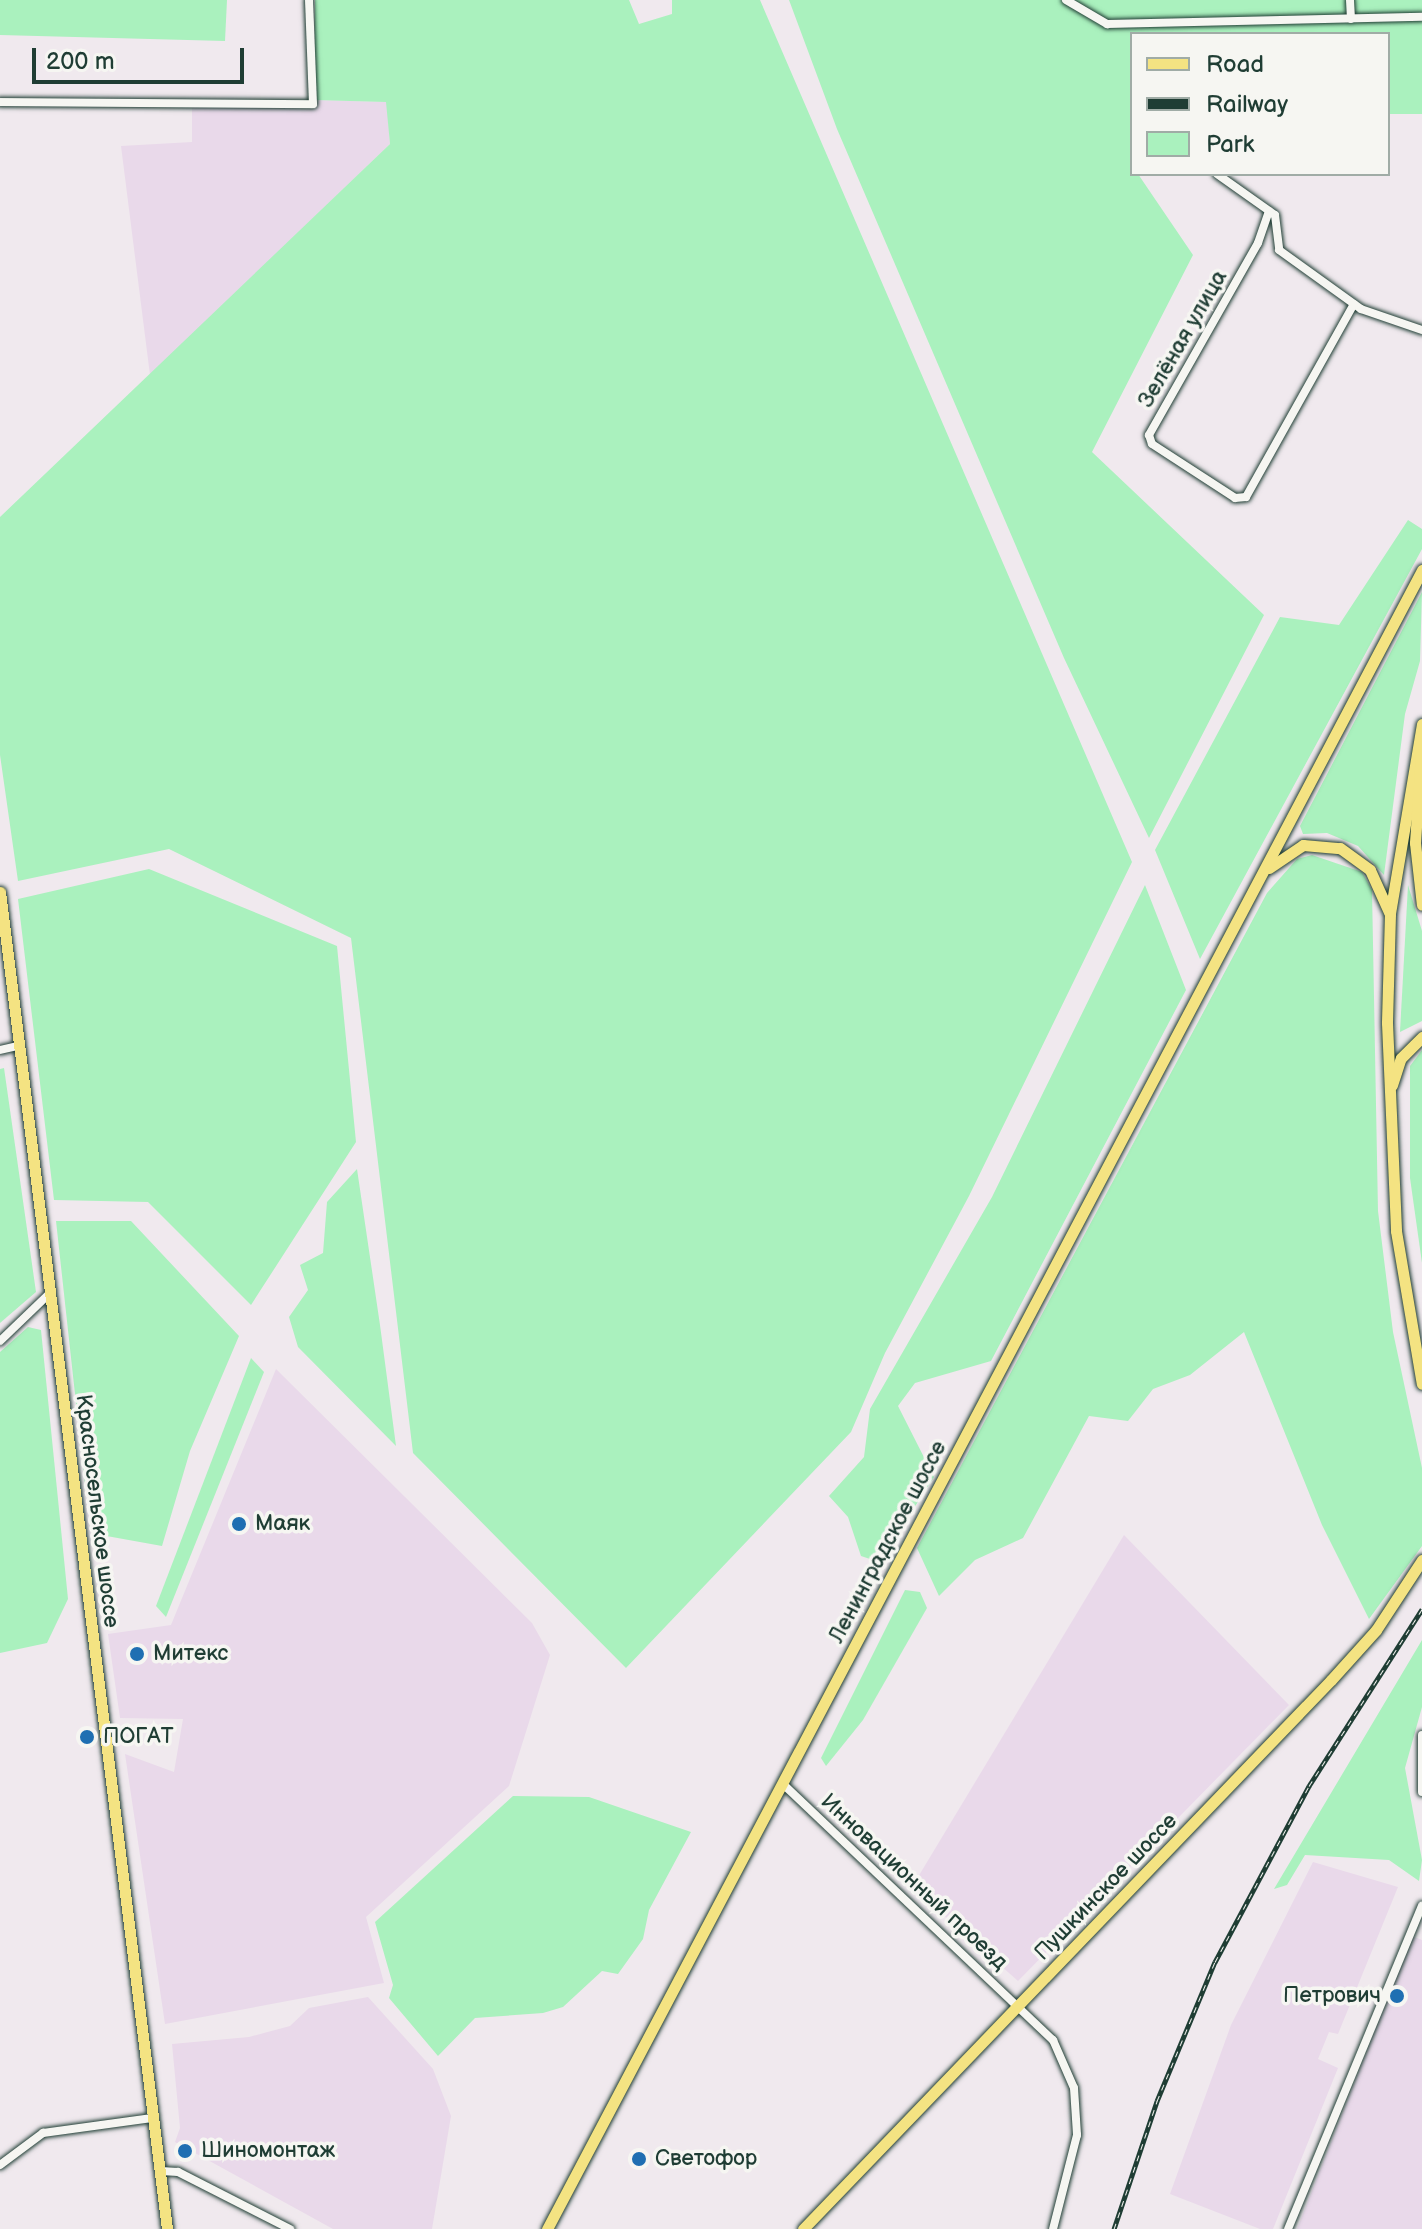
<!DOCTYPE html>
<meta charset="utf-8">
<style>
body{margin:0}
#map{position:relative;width:1422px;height:2229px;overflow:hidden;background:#f0e9ee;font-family:"Balsamiq Sans",sans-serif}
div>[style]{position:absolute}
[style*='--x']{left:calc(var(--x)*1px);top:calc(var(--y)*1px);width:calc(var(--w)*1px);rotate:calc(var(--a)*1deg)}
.built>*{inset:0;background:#e9d9ea}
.green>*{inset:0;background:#aaf1be}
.roads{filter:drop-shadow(0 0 2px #1f3d34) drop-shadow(0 0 2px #1f3d34)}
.minor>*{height:8px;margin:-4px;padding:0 4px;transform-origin:4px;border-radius:4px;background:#f6f6f2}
.major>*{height:11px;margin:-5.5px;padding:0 5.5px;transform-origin:5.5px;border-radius:5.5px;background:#f4e382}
.rail>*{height:5px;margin-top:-2.5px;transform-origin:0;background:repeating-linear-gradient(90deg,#f6f6f2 0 6px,#1f3d34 0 12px);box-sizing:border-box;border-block:2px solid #1f3d34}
.dots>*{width:22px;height:22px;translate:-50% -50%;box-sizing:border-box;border:4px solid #f6f6f2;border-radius:50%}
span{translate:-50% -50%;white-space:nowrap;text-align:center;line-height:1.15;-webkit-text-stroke:7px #f6f6f2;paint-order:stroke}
.street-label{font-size:22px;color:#1f3d34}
.poi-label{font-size:22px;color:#1f3d34}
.left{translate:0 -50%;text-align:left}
.right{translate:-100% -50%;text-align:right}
.legend{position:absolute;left:1130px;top:32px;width:260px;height:144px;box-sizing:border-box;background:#f6f6f2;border:2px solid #a0aca6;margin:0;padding:10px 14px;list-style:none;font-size:24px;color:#1f3d34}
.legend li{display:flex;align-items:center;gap:16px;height:40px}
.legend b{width:40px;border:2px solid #a0aca6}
.scale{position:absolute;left:32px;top:48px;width:212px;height:36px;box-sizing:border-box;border:4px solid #1f3d34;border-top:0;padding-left:10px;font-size:24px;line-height:28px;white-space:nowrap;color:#1f3d34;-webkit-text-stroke:6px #f6f6f2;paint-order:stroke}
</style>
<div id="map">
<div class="built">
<i style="clip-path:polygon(314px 100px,387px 102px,390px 144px,150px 375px,121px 146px,192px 142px,192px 106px)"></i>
<i style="clip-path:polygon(276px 1369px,532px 1623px,550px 1655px,509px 1786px,366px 1917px,384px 1983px,165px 2024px,125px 1754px,174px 1772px,183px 1719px,120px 1718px,108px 1634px,171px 1625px)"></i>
<i style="clip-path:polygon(1124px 1535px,1289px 1705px,1018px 1981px,912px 1887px)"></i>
<i style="clip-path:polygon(1313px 1862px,1398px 1887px,1338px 2034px,1329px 2032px,1318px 2059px,1338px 2068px,1273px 2229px,1260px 2229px,1170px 2194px,1231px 2025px)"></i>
<i style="clip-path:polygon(1412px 1936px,1422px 1940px,1422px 2229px,1297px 2229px)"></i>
<i style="clip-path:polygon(368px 1997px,433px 2069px,451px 2116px,432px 2229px,333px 2229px,175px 2142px,180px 2128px,172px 2044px,249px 2037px,290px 2026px,309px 2008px)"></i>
</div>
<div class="green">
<i style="clip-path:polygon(0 0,227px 0,225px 41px,0 35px)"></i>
<i style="clip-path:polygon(315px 0,629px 0,639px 24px,672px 14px,672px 0,760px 0,1132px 862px,969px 1196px,885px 1353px,851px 1432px,626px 1668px,413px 1453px,351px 938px,169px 849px,18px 881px,0 755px,0 517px,390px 144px,386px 102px,314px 100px)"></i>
<i style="clip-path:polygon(789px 0,1422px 0,1422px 114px,1388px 114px,1388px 34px,1132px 34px,1132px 174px,1138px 174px,1193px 255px,1092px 452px,1264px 615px,1149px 838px,1064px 658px,837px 129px)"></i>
<i style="clip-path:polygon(1408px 520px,1422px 529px,1422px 549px,1200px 959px,1155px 850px,1280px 617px,1339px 625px)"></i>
<i style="clip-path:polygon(1422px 592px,1420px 661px,1405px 714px,1384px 875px,1358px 846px,1327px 833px,1303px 834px,1300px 826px)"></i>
<i style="clip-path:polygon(1312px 855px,1362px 872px,1372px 890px,1378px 1211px,1393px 1332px,1422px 1468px,1422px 1546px,1369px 1619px,1322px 1525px,1244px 1332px,1190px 1375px,1153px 1389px,1128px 1421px,1089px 1416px,1023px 1538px,975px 1560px,939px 1596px,917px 1548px,1267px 893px,1297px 859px)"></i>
<i style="clip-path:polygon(149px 869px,337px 946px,356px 1142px,251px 1305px,148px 1202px,54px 1200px,18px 899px)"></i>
<i style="clip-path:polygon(1145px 885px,1186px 990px,991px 1361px,915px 1383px,898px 1406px,934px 1477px,879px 1562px,861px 1556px,848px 1517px,829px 1496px,864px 1457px,870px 1409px,992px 1197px)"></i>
<i style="clip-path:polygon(1408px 885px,1422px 931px,1422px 1021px,1400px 1032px)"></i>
<i style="clip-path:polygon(1422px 1050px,1422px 1263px,1410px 1178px,1410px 1066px)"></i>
<i style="clip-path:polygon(4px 1068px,36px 1292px,0 1323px,0 1069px)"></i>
<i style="clip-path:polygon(357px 1169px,380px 1325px,396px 1446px,298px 1347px,289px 1317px,308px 1290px,300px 1265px,323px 1253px,327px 1202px)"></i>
<i style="clip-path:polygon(56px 1221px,131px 1221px,239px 1336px,190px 1451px,162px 1546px,101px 1535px,86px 1494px)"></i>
<i style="clip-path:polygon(28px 1327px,41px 1330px,68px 1599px,47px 1643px,0 1653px,0 1352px)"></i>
<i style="clip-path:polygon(251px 1358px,264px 1372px,166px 1617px,156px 1606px)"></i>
<i style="clip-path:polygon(905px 1590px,920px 1592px,927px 1608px,863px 1720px,826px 1766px,821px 1758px)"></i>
<i style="clip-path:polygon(1422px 1640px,1422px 1707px,1405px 1768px,1422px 1860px,1419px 1881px,1389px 1860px,1305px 1855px,1287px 1885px,1274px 1889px)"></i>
<i style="clip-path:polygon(513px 1796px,589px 1797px,691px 1832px,649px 1910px,643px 1939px,618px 1974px,602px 1971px,563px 2007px,543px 2013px,475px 2018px,438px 2056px,389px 1998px,393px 1985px,375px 1922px)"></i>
</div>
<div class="roads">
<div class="minor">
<i style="--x:1066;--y:0;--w:48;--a:30.3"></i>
<i style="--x:1107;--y:24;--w:315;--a:-1.3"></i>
<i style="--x:1350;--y:0;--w:19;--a:87"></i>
<i style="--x:0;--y:102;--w:313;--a:0.4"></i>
<i style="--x:313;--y:104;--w:104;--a:-92.2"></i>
<i style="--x:1217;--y:174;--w:71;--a:35.3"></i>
<i style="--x:1275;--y:215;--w:35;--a:83"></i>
<i style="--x:1279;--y:250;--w:101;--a:35.7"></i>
<i style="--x:1361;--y:309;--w:65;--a:19"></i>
<i style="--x:1269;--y:211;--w:34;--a:109"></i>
<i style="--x:1258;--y:243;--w:221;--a:119.6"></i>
<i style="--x:1149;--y:435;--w:9;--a:72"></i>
<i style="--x:1152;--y:444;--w:99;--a:33"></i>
<i style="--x:1235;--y:498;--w:11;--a:-5"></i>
<i style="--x:1246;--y:497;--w:221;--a:-60.8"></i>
<i style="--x:0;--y:1050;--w:18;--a:-13"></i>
<i style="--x:0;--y:1341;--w:68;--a:-43.8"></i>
<i style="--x:1422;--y:1735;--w:57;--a:90"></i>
<i style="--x:784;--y:1785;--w:371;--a:43.5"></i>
<i style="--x:1053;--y:2040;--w:52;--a:66.4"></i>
<i style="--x:1074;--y:2088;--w:47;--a:86.3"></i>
<i style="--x:1077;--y:2135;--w:97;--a:104.3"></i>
<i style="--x:0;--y:2165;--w:54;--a:-36.7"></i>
<i style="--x:43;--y:2133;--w:110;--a:-7.8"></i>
<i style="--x:161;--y:2171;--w:17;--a:3"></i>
<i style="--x:178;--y:2172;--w:126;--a:27"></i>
<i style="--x:1288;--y:2229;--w:350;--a:-67.5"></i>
</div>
<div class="major">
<i style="--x:1422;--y:724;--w:193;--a:99.6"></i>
<i style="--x:1390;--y:914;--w:109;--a:91.6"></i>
<i style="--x:1387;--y:1023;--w:208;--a:87.5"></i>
<i style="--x:1396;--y:1231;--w:155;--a:80.4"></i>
<i style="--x:1421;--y:754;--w:89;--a:93.9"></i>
<i style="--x:1415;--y:843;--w:62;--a:83.6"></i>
<i style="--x:1269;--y:868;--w:41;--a:-34.1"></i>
<i style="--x:1303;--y:845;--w:37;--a:5"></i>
<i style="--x:1340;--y:848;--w:37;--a:36"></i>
<i style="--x:1370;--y:870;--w:46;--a:65.7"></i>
<i style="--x:0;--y:892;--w:1347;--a:82.88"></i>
<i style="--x:1392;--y:1085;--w:28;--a:-72"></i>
<i style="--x:1401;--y:1058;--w:30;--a:-45"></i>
<i style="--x:547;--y:2229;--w:1876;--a:-62.19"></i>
<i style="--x:803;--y:2229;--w:762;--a:-46.12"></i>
<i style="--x:1331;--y:1680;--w:67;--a:-48"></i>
<i style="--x:1376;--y:1630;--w:84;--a:-56.7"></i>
</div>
</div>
<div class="rail">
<i style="--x:1114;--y:2229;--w:135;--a:-71.4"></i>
<i style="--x:1157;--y:2101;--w:151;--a:-67.4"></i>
<i style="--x:1215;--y:1962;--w:200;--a:-61.9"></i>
<i style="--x:1309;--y:1786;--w:210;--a:-57.4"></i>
</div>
<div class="dots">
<i style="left:239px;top:1524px;background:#1f6fb2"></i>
<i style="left:137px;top:1654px;background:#1f6fb2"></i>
<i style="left:87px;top:1737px;background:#1f6fb2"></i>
<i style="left:1397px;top:1996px;background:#1f6fb2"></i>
<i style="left:185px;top:2151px;background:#1f6fb2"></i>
<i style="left:639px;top:2159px;background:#1f6fb2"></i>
</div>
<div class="street-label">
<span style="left:1183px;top:339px;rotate:-60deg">Зелёная улица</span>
<span style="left:97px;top:1511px;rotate:83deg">Красносельское шоссе</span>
<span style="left:888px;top:1542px;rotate:-62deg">Ленинградское шоссе</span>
<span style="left:914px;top:1882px;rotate:43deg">Инновационный проезд</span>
<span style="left:1106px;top:1887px;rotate:-46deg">Пушкинское шоссе</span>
</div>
<div class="poi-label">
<span class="left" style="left:255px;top:1524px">Маяк</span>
<span class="left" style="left:153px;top:1654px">Митекс</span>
<span class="left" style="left:103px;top:1737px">ПОГАТ</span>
<span class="right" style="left:1381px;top:1996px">Петрович</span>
<span class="left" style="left:201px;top:2151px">Шиномонтаж</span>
<span class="left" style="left:655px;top:2159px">Светофор</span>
</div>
<ul class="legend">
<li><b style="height:10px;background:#f4e382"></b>Road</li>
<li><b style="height:10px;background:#1f3d34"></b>Railway</li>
<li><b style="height:22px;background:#aaf1be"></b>Park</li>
</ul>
<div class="scale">200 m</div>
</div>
